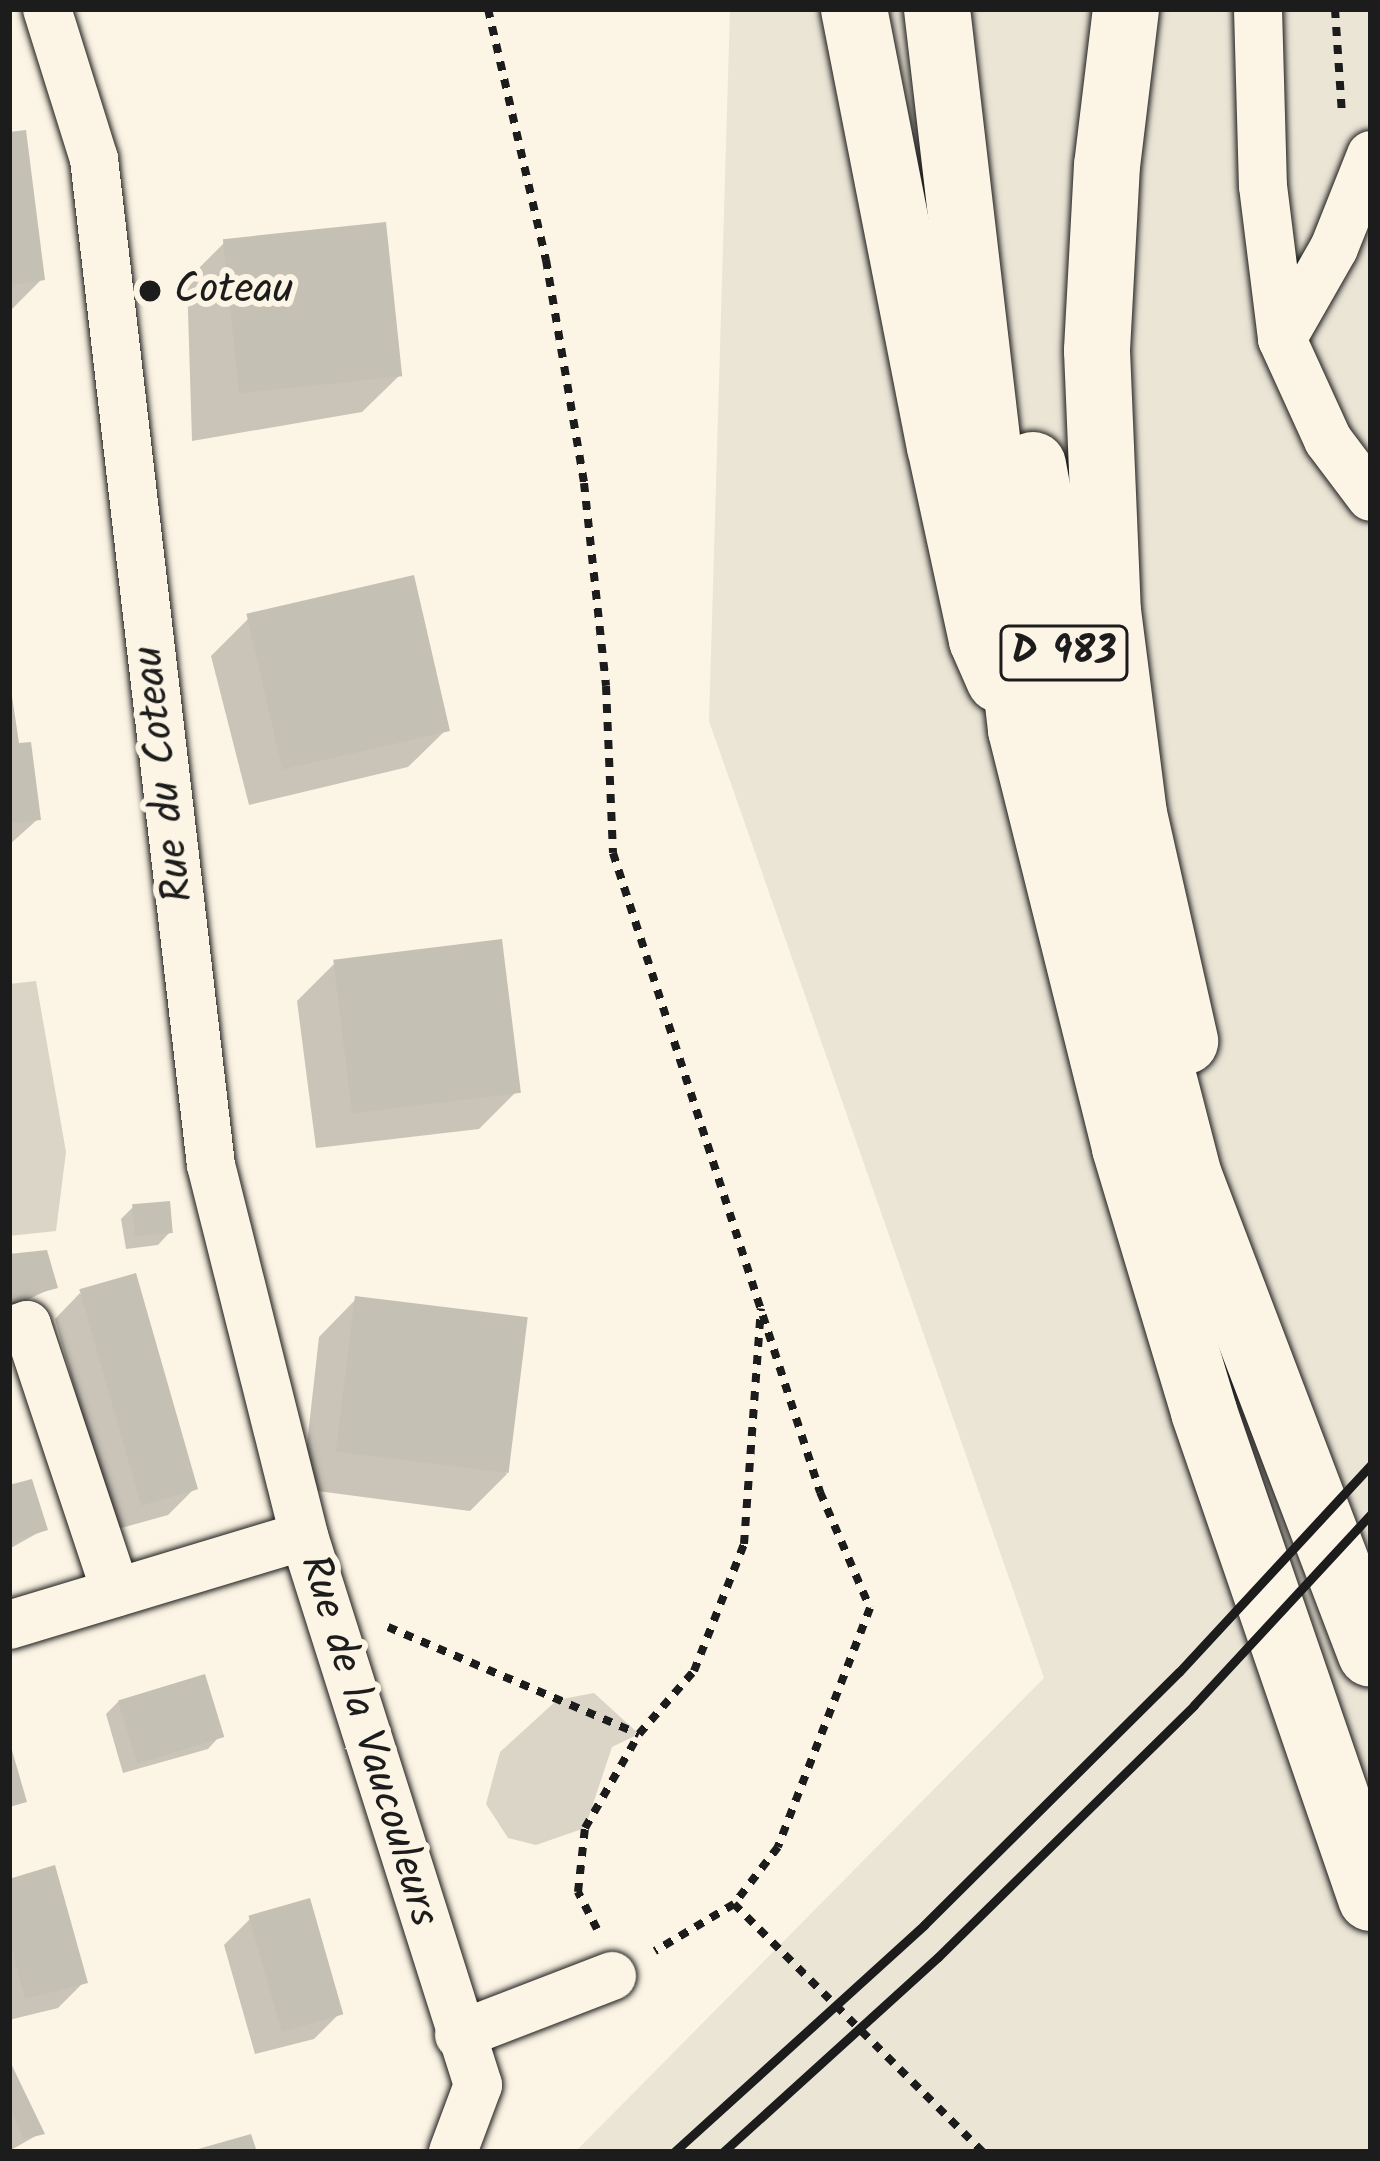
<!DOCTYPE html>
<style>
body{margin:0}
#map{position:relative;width:1380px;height:2161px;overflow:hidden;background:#fcf5e5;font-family:Kalam,sans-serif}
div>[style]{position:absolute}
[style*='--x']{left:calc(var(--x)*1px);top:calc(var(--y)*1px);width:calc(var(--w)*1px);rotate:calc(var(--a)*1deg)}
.built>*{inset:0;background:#ebe5d6}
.green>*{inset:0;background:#dbd5c8}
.shadow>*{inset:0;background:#0003}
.building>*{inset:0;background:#c4c0b3;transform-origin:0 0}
.path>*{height:8px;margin-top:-4px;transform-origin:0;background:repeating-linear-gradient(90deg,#1c1c1c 0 9px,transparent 0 18px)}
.roads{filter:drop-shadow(0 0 3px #1c1c1c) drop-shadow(0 0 3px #1c1c1c)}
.minor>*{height:48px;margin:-24px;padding:0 24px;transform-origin:24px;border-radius:24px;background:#fcf5e5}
.secondary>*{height:66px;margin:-33px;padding:0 33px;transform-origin:33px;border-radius:33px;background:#fcf5e5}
.primary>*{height:66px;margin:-33px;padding:0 33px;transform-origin:33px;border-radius:33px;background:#fcf5e5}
.rail>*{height:9px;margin:-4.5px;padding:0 4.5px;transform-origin:4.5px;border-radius:4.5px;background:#1c1c1c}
.dots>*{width:33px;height:33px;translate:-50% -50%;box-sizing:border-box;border:6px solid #fcf5e5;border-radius:50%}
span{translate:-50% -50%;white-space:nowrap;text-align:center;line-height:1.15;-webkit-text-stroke:12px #fcf5e5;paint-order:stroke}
.shield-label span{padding:3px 9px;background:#fcf5e5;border:3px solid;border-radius:9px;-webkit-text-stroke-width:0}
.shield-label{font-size:39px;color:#1c1c1c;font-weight:700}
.poi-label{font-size:42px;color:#1c1c1c}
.left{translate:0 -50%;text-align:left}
.street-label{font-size:42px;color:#1c1c1c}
.frame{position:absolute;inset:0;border:12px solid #1c1c1c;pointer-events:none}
</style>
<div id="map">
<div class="built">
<i style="clip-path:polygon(730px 9px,1371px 9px,1371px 2152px,575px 2152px,1044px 1678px,709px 721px)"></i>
</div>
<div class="green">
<i style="clip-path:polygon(36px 981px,66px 1152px,56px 1231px,9px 1236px,9px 984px)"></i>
<i style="clip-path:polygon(594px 1693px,639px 1734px,612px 1747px,585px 1828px,536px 1845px,508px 1838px,486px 1804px,500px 1752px,557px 1700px)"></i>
</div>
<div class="shadow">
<i style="clip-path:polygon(9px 135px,42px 279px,9px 312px)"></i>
<i style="clip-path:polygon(224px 243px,400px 375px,362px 412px,192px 441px,187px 280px)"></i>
<i style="clip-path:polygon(249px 618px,446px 730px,408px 767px,249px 805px,211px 656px)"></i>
<i style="clip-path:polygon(9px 675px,17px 746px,38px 819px,9px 845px)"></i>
<i style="clip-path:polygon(335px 963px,516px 1092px,479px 1129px,316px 1148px,297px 1001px)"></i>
<i style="clip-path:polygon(134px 1206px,170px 1232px,158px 1245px,126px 1249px,121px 1219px)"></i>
<i style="clip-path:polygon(9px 1257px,54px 1287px,9px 1309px)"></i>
<i style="clip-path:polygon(80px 1293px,194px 1489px,168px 1515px,114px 1530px,55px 1319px)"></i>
<i style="clip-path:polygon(356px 1299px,507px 1474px,470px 1511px,302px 1489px,319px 1337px)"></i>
<i style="clip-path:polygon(9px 1488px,45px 1529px,9px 1549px)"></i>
<i style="clip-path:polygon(118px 1702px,220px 1736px,208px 1749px,123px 1773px,106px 1714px)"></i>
<i style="clip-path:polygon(9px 1882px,84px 1982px,58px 2008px,9px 2020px)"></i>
<i style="clip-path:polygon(250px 1919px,340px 2013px,314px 2039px,255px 2054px,224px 1945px)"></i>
<i style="clip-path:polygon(9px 2066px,41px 2133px,11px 2150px,9px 2146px)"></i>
</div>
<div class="building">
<i style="clip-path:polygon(26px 130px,45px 280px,9px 285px,9px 132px)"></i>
<i style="left:386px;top:222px;width:155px;height:164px;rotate:84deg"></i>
<i style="left:414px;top:575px;width:160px;height:172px;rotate:77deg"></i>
<i style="clip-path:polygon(9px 676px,19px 743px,31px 742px,41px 820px,9px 823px)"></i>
<i style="left:502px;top:939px;width:155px;height:170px;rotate:83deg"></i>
<i style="left:170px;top:1201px;width:32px;height:38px;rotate:85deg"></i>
<i style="clip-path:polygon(47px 1250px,58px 1288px,9px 1301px,9px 1254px)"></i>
<i style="left:136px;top:1273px;width:225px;height:59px;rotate:74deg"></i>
<i style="left:355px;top:1296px;width:174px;height:157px;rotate:7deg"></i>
<i style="clip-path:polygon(32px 1479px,48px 1530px,9px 1542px,9px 1485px)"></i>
<i style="left:205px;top:1674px;width:66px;height:91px;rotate:73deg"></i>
<i style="clip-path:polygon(9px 1740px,27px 1802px,9px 1807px)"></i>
<i style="clip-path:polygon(55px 1865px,88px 1983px,25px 1999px,9px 1938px,9px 1879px)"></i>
<i style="left:310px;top:1898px;width:121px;height:64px;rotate:74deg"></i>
<i style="clip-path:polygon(9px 2059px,17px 2076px,45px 2134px,24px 2139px,9px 2106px)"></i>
<i style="clip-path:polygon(251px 2134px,257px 2152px,191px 2152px,191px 2151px)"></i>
</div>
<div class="path">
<i style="--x:488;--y:9;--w:258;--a:77"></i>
<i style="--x:546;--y:260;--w:226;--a:80.3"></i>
<i style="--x:584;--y:483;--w:204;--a:83.8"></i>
<i style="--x:606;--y:686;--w:167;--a:87.6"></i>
<i style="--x:613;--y:853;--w:672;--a:72.05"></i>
<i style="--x:820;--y:1492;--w:126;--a:66.7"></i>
<i style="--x:870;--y:1608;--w:256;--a:111.1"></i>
<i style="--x:778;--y:1847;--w:72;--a:127.7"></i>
<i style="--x:734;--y:1904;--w:92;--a:149.3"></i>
<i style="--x:1335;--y:9;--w:106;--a:86.2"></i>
<i style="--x:388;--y:1627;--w:273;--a:23.1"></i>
<i style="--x:734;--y:1904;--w:351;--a:44.9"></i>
<i style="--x:597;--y:1929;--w:42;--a:-117.2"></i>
<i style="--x:578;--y:1892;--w:64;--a:-83.8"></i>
<i style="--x:585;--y:1828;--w:108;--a:-60.1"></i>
<i style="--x:639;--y:1734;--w:84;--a:-48.9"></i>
<i style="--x:694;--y:1671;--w:136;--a:-68.5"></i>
<i style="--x:744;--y:1544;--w:236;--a:-85.9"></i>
</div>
<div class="roads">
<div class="minor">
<i style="--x:47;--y:9;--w:157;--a:72.6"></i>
<i style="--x:94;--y:159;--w:1013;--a:83.37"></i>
<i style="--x:211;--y:1165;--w:382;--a:75.9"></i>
<i style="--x:304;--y:1536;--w:576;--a:72.41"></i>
<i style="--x:478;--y:2085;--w:72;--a:110.5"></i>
<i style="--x:1258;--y:9;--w:177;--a:88.4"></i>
<i style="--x:1263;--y:186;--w:154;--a:82.9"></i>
<i style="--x:1282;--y:339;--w:111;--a:65.5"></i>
<i style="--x:1328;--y:440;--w:71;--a:53"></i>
<i style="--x:1282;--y:339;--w:105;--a:-60.3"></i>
<i style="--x:1334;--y:248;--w:100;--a:-68.3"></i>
<i style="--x:9;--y:1331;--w:19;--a:-18"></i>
<i style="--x:27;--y:1325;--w:282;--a:71.6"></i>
<i style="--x:9;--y:1625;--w:308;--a:-16.8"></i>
<i style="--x:459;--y:2035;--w:164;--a:-21.1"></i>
</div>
<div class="secondary">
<i style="--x:854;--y:9;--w:445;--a:78.9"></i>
<i style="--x:940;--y:446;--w:198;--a:77.8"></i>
<i style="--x:982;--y:640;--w:43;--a:66.4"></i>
<i style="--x:1126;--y:9;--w:157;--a:96.9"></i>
<i style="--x:1107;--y:165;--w:186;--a:93.1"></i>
<i style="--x:1097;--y:351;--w:260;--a:87.6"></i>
<i style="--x:1108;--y:611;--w:205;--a:82.7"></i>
<i style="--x:1134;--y:814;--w:233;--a:77.3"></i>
</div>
<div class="primary">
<i style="--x:937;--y:9;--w:726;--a:83.35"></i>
<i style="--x:1021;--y:730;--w:431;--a:76"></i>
<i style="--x:1125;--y:1148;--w:276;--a:73.3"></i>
<i style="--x:1204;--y:1412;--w:514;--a:71.04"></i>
<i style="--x:1033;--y:465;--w:381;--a:79.6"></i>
<i style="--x:1102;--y:840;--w:347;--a:75.5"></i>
<i style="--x:1189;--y:1176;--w:511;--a:69.16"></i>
</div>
</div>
<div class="rail">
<i style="--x:674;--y:2152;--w:338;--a:-42.2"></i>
<i style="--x:924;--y:1925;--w:359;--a:-44.8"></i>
<i style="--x:1179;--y:1672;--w:282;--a:-47.2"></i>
<i style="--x:723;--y:2152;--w:290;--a:-42.2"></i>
<i style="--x:938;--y:1957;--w:359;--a:-44.5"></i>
<i style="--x:1194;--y:1705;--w:260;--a:-47.2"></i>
</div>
<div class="dots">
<i style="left:150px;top:291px;background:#1c1c1c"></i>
</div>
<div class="shield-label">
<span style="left:1064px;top:653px">D 983</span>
</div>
<div class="poi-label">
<span class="left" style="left:174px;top:291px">Coteau</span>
</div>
<div class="street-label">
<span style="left:165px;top:774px;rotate:-97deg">Rue du Coteau</span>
<span style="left:368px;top:1741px;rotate:73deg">Rue de la Vaucouleurs</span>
</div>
<div class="frame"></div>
</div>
